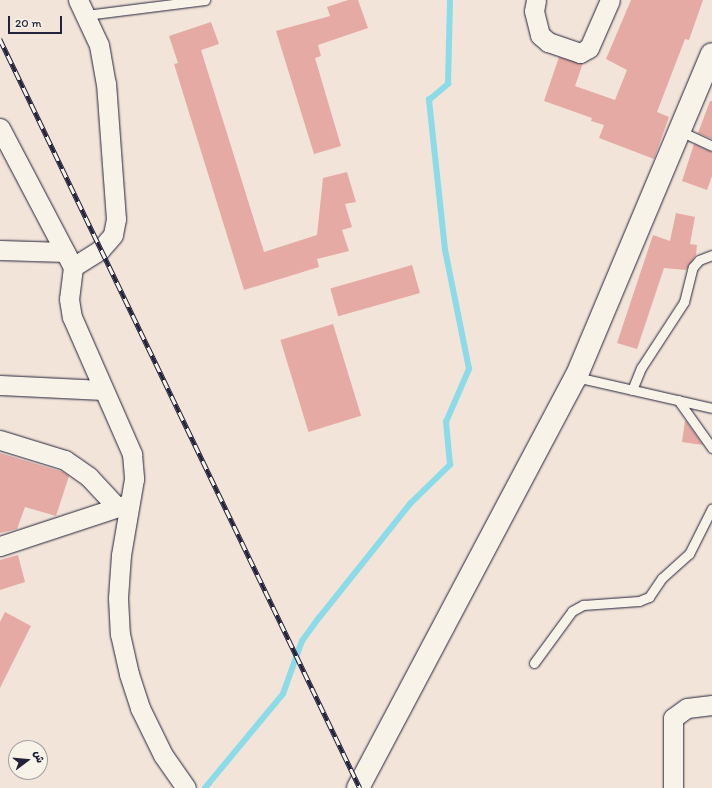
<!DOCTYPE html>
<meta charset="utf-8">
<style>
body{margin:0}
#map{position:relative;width:712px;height:788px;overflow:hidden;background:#f3e4da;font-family:Itim,"Playpen Sans Arabic",sans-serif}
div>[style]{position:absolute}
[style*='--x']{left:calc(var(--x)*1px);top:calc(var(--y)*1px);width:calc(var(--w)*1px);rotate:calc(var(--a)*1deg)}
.stream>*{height:5.5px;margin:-2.75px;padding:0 2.75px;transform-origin:2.75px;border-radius:2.75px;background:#8bdbe8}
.building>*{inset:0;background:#e5aaa4;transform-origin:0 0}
.roads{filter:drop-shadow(0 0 1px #22223b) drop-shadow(0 0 1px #22223b)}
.lane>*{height:9px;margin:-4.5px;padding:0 4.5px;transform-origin:4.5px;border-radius:4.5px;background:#f7f3e8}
.street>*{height:19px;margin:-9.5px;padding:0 9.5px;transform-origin:9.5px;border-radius:9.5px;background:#f7f3e8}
.primary>*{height:22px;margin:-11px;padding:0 11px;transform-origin:11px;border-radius:11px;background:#f7f3e8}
.rail>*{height:4.5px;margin-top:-2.25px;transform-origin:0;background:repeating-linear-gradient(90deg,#f7f3e8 0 9px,#22223b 0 18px);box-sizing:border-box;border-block:1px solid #22223b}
span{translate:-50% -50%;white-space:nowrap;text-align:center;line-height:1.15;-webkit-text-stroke:3.5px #f7f3e8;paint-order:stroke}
.north{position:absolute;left:8px;top:740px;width:40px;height:40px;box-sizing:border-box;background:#f7f3e8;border:1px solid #a29fa3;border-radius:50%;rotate:74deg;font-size:11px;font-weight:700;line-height:16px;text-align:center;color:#22223b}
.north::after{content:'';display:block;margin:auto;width:14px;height:18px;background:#22223b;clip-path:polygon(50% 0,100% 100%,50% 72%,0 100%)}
.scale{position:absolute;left:8px;top:16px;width:54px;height:18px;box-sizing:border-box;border:2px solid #22223b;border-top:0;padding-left:5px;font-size:12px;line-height:14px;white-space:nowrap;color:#22223b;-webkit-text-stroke:3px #f7f3e8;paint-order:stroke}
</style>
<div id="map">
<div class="stream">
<i style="--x:205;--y:788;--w:122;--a:-50.3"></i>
<i style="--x:283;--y:694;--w:56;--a:-70.3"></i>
<i style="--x:302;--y:641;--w:29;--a:-54"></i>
<i style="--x:319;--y:618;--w:146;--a:-51.4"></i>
<i style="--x:410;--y:504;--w:56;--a:-44.3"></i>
<i style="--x:450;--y:465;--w:43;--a:-95.3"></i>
<i style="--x:446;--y:422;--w:58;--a:-66.5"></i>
<i style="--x:469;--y:369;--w:121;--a:-101.4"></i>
<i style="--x:445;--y:250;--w:151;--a:-96.1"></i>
<i style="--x:429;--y:100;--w:25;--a:-40"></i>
<i style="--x:448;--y:84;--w:84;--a:-88.6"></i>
</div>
<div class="building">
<i style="clip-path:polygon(348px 0,358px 0,368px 28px,318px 45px,321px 56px,315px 58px,341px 146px,314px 154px,276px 31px,330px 16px,327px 7px)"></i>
<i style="clip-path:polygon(631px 0,703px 0,689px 40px,685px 39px,657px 112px,669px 117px,654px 159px,599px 138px,604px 125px,591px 121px,592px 118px,544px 101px,559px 57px,583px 63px,575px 86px,615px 100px,627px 70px,606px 59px)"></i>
<i style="clip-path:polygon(211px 22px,219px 44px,201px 50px,264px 252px,317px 235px,323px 178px,347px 172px,356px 202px,345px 204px,352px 227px,342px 230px,349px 251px,317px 259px,319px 267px,244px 290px,174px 64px,178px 63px,169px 36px)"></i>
<i style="clip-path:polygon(710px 101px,712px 101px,712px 139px,698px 133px)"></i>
<i style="clip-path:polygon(694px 144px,712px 152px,712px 176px,707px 190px,682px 181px)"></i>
<i style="clip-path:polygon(676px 213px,695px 217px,690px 244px,697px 245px,696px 255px,686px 270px,664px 268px,637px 349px,617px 343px,653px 235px,670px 241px)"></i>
<i style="left:412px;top:265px;width:29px;height:85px;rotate:74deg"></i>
<i style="left:333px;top:324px;width:96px;height:55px;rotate:73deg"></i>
<i style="clip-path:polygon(685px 421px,686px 421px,703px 445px,682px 442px)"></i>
<i style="clip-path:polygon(0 453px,63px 472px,69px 476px,56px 516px,25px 507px,17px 529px,0 533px)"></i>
<i style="clip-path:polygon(18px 555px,25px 582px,0 590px,0 560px)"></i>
<i style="clip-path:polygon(5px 612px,31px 626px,0 688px,0 622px)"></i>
</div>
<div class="roads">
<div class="lane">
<i style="--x:86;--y:15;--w:120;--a:-7.2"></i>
<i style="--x:680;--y:131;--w:35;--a:25"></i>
<i style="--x:576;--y:377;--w:139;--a:12.8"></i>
<i style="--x:632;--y:390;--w:24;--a:-68"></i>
<i style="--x:641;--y:368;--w:79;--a:-56.9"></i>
<i style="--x:684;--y:302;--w:36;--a:-76"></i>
<i style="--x:693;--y:267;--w:9;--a:-49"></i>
<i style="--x:699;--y:260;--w:14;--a:-21"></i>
<i style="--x:678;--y:400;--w:59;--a:54.7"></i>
<i style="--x:534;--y:663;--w:64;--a:-53.8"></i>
<i style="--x:572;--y:611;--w:13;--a:-29"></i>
<i style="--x:583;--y:605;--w:56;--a:-4.1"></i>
<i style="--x:639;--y:601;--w:11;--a:-22"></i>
<i style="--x:649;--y:597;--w:23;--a:-56"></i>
<i style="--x:662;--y:578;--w:36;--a:-42"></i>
<i style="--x:689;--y:554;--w:51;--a:-63.4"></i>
</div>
<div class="street">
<i style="--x:78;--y:0;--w:50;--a:65"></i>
<i style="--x:99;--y:45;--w:39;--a:80"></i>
<i style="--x:106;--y:83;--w:136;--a:85.8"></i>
<i style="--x:116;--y:219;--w:16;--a:101"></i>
<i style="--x:113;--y:235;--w:20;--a:131"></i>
<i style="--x:100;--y:250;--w:32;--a:148"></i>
<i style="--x:73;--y:267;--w:32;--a:97"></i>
<i style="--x:69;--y:299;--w:18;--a:81"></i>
<i style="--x:72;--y:317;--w:150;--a:66.3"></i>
<i style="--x:132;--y:454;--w:25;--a:85"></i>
<i style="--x:134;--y:479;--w:77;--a:99.7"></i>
<i style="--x:121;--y:555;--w:43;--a:94"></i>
<i style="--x:118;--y:598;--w:36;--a:87"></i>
<i style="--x:120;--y:634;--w:41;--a:77.3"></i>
<i style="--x:129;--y:674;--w:36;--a:72"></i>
<i style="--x:140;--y:708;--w:52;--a:63.9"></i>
<i style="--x:163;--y:755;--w:40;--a:55.1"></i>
<i style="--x:536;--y:0;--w:11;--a:100"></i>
<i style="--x:534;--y:11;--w:25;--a:76"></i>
<i style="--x:540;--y:35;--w:11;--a:41"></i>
<i style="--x:548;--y:42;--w:34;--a:19"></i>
<i style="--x:580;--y:53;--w:10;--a:-29"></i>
<i style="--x:589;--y:48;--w:52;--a:-66.4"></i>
<i style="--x:0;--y:128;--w:157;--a:62.3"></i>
<i style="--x:0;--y:250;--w:65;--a:1.8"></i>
<i style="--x:0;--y:385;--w:103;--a:2.8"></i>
<i style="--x:0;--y:440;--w:68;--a:17.1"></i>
<i style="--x:65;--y:460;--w:29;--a:35"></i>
<i style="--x:89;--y:477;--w:41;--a:47"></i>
<i style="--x:0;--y:546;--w:135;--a:-18.2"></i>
<i style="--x:673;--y:788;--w:70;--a:-90"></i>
<i style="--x:673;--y:718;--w:17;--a:-36"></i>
<i style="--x:687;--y:708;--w:25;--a:-7"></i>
</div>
<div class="primary">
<i style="--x:358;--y:788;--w:465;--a:-62.1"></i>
<i style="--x:576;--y:377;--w:350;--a:-67.2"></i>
</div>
</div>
<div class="rail">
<i style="--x:0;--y:39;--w:831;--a:64.33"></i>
</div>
<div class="north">ش</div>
<div class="scale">20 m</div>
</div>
